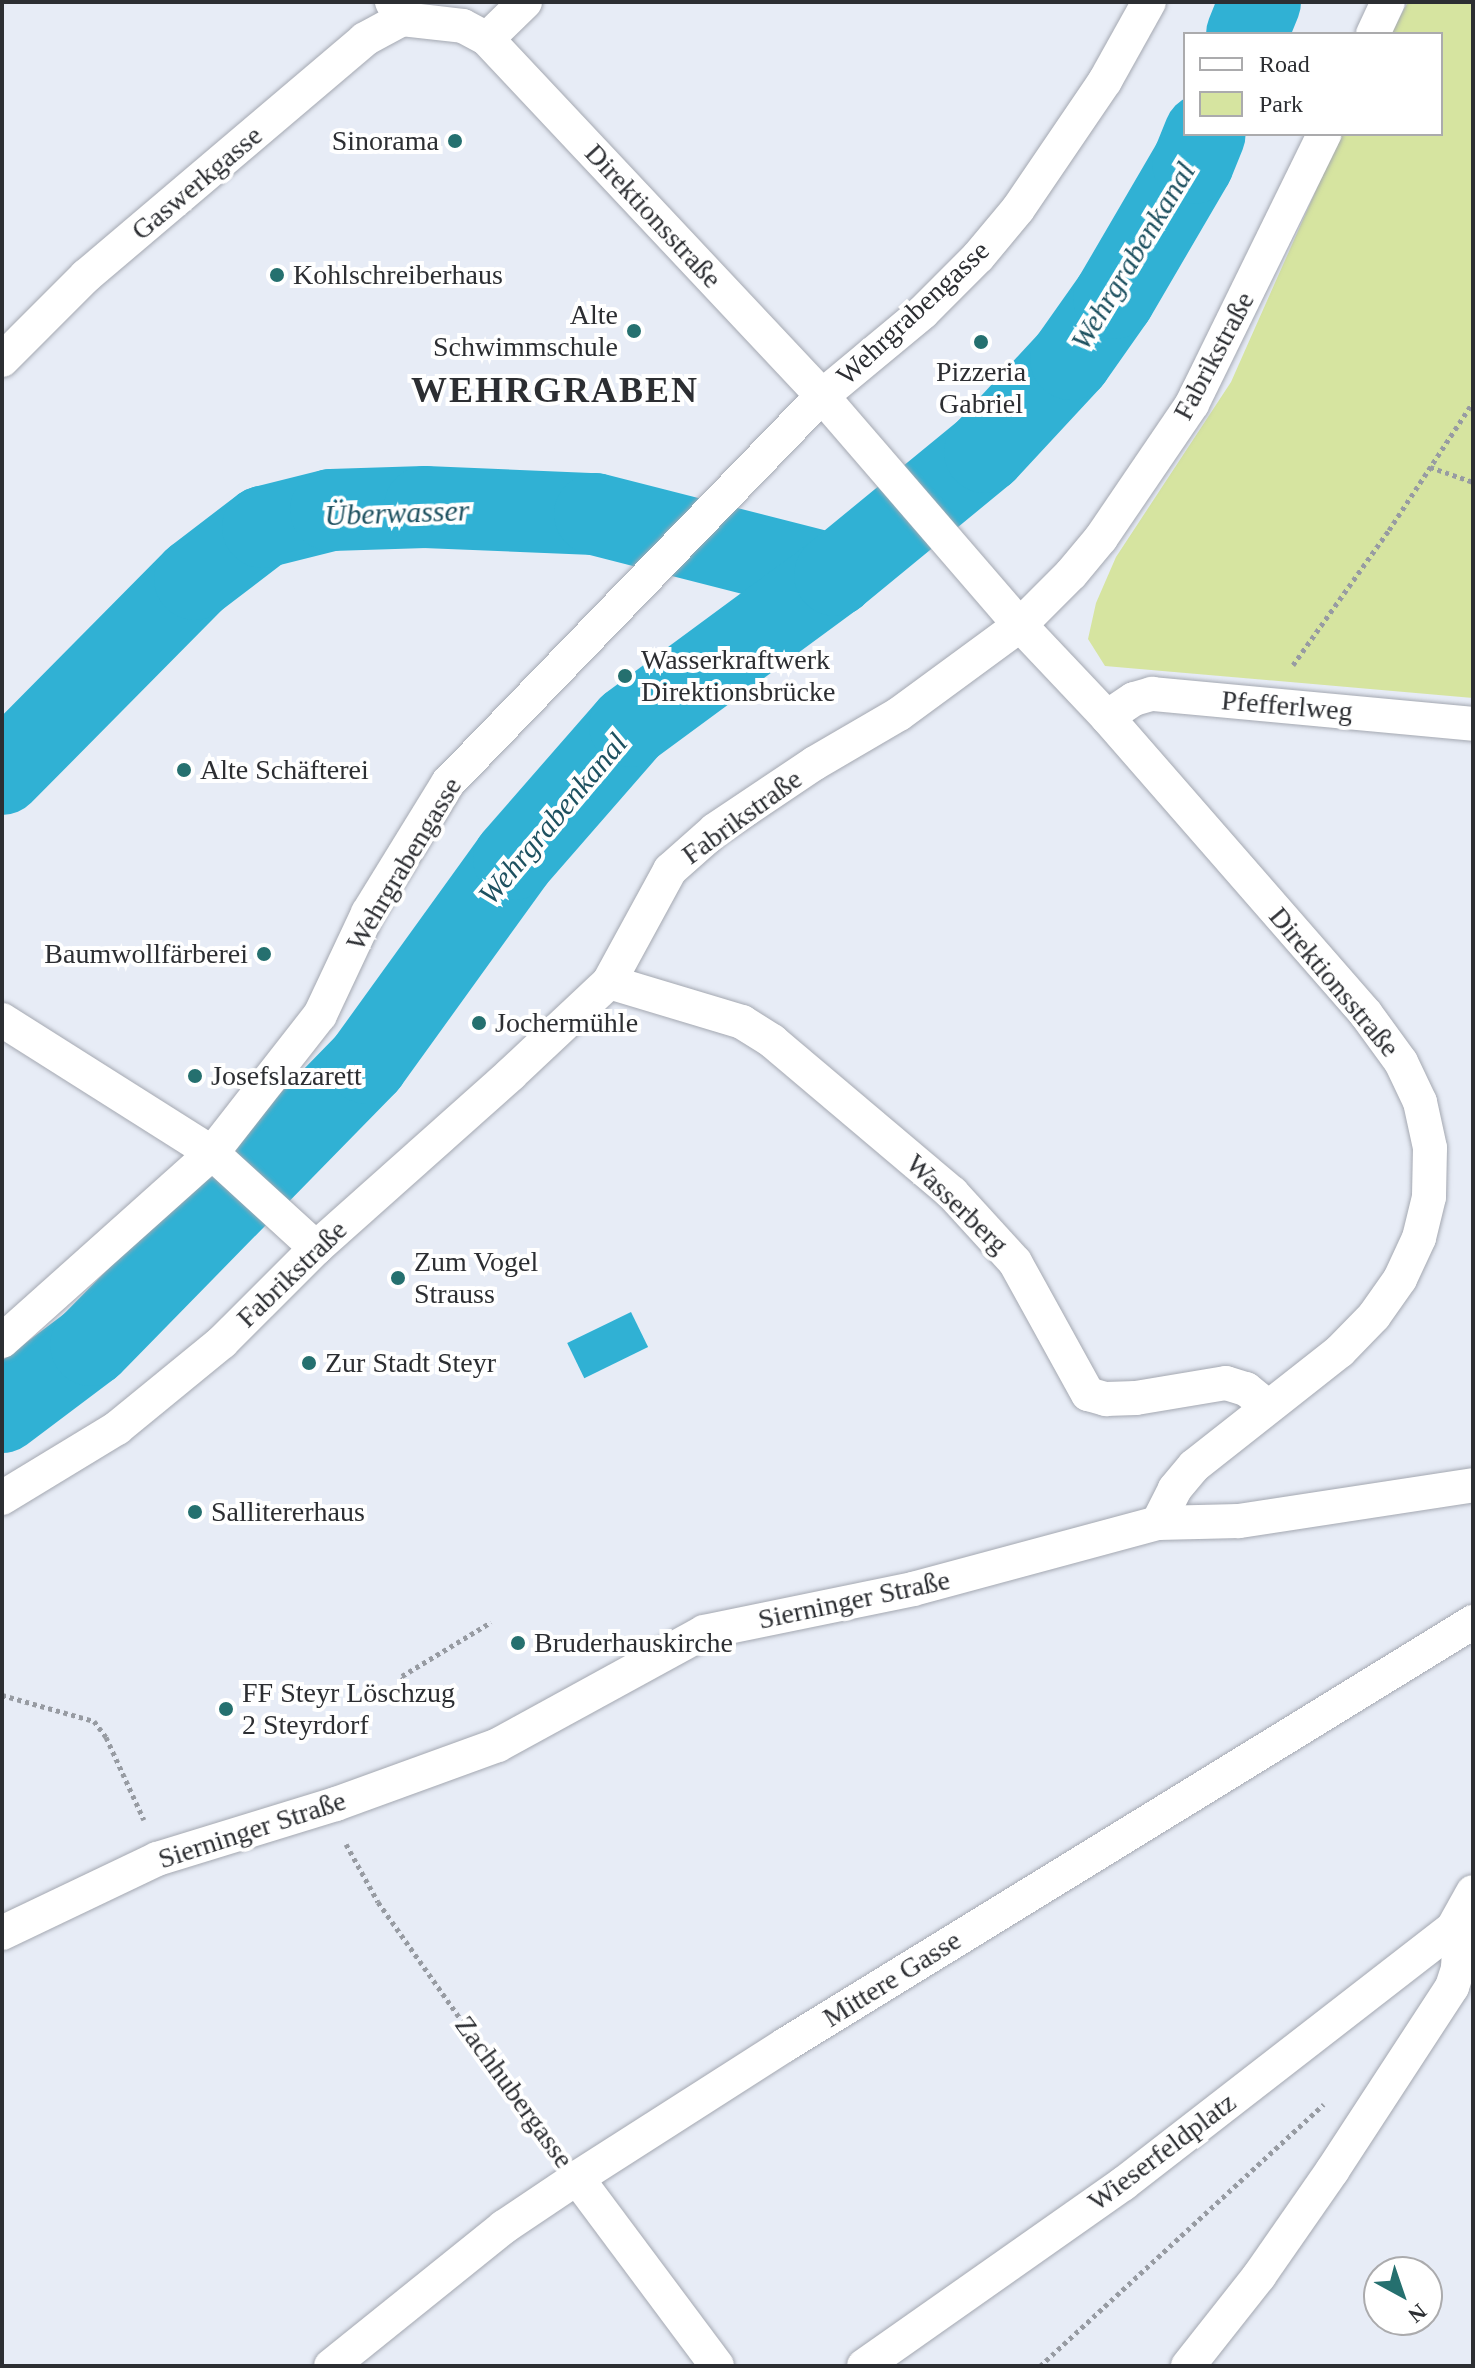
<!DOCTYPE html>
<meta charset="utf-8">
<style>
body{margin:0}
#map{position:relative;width:1475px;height:2368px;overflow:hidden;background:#e7ecf6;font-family:Georgia,serif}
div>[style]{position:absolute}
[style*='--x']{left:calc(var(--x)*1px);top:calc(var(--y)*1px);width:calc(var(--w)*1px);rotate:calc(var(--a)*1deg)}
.green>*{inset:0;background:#d6e4a0}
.water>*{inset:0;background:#30b1d4;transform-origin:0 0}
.river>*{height:82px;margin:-41px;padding:0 41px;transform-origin:41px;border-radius:41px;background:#30b1d4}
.path>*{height:5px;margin-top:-2.5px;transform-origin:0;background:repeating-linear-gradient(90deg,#979ba2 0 4px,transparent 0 8px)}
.roads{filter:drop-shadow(0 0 2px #a4a8b1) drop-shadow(0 0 2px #a4a8b1)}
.minor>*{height:34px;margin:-17px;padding:0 17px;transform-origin:17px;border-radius:17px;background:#fff}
.dots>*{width:22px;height:22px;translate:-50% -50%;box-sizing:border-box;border:4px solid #fff;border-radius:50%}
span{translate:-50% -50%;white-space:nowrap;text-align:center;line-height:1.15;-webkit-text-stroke:8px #fff;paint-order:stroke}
.poi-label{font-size:28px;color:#2c2e32}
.right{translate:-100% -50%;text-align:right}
.left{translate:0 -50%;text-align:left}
.street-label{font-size:28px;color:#2c2e32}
.water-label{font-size:30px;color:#1e5160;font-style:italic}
.district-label{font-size:36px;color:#2c2e32;font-weight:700;letter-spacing:2px}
.frame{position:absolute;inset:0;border:4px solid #2c2e32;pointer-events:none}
.legend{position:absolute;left:1183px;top:32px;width:260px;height:104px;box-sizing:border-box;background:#fff;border:2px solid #ababad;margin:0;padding:10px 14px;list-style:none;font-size:24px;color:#2c2e32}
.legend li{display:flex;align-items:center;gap:16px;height:40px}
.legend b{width:40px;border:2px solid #ababad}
.north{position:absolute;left:1363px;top:2256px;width:80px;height:80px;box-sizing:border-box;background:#fff;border:2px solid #ababad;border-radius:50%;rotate:140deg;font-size:22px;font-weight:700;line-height:32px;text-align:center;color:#2c2e32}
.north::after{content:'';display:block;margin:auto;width:28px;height:36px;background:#25706f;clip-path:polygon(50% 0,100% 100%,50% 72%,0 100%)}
</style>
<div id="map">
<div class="green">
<i style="clip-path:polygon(1408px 2px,1473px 2px,1473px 698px,1105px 666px,1088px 639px,1096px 603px,1116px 557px,1231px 382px,1341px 134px,1441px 134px,1441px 34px,1391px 34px)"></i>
</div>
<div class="water">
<i style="left:631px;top:1312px;width:39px;height:71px;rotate:64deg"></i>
</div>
<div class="river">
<i style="--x:1247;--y:34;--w:35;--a:-68"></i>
<i style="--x:2;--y:774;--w:274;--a:-45.3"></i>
<i style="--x:195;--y:579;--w:86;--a:-37.4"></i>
<i style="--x:263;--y:527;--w:70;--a:-14"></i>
<i style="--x:331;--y:510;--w:94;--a:-1.8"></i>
<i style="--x:425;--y:507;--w:170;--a:2.4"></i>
<i style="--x:595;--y:514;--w:248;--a:14.3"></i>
<i style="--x:2;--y:1412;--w:111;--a:-37"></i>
<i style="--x:91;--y:1345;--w:395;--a:-45.6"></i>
<i style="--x:367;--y:1063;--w:251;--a:-54.2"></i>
<i style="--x:514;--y:859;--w:176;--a:-48.9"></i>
<i style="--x:630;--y:726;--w:255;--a:-36.4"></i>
<i style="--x:835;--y:575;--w:194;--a:-39.4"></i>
<i style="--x:985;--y:452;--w:127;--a:-47.2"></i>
<i style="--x:1071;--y:359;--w:75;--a:-54.8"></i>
<i style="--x:1114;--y:298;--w:156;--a:-59.7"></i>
<i style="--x:1193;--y:163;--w:31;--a:-68"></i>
</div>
<div class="path">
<i style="--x:1430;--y:467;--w:46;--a:19.2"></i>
<i style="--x:1293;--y:665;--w:166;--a:-54.6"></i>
<i style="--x:1389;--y:530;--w:153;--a:-56.7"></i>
<i style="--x:2;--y:1695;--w:96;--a:15.8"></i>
<i style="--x:94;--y:1721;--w:20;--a:53"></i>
<i style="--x:106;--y:1737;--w:91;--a:65.4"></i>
<i style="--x:404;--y:1704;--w:20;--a:-81"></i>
<i style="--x:407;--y:1684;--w:9;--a:-122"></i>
<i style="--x:402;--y:1676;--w:104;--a:-31.2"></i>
<i style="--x:346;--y:1844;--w:66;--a:61.1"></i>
<i style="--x:378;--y:1902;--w:300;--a:54.8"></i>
<i style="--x:1040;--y:2366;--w:386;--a:-42.7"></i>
</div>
<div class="roads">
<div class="minor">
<i style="--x:392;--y:2;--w:20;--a:60"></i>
<i style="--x:402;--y:19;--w:61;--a:6.5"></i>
<i style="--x:463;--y:26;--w:27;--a:28"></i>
<i style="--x:487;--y:39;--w:490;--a:46.8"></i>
<i style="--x:822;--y:396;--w:303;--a:49.2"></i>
<i style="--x:1020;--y:625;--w:127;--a:46.6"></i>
<i style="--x:1107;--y:717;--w:394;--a:48.9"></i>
<i style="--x:1366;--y:1014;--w:59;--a:53.9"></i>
<i style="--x:1401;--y:1062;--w:44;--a:64.6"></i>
<i style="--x:1420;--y:1102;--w:47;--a:77.7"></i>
<i style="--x:1430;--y:1148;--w:49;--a:91.2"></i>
<i style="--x:1429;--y:1197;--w:42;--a:103.7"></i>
<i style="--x:1419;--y:1238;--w:45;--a:114.9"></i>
<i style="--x:1400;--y:1279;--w:45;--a:125.1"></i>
<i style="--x:1374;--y:1316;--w:49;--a:134.2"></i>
<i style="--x:1340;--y:1351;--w:186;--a:141.8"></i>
<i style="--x:1194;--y:1466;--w:30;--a:130"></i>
<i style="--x:1175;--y:1489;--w:38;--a:117"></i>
<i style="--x:1373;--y:34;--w:35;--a:-65"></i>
<i style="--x:487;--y:39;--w:53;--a:-44.2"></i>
<i style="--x:2;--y:360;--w:119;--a:-45"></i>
<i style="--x:86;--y:276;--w:366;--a:-40.3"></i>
<i style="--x:365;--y:39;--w:42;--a:-28.4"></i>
<i style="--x:1107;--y:717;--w:32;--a:-34"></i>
<i style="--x:1134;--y:699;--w:19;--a:-16"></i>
<i style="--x:1152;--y:694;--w:322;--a:5.3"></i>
<i style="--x:609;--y:982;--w:139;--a:16.7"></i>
<i style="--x:742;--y:1022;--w:36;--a:32"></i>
<i style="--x:772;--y:1041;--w:236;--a:40.2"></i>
<i style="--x:952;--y:1193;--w:93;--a:47.6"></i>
<i style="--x:1015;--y:1262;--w:151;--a:61.1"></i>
<i style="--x:1088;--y:1394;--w:19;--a:16"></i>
<i style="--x:1106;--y:1399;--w:30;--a:-2"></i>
<i style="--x:1136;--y:1398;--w:91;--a:-9.5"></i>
<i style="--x:1226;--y:1383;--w:21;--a:17"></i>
<i style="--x:1246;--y:1389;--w:28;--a:39"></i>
<i style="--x:2;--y:1020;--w:249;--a:32.3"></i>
<i style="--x:212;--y:1153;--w:141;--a:42.4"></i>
<i style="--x:2;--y:1341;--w:282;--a:-41.8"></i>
<i style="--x:212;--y:1153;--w:175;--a:-52"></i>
<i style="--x:320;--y:1015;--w:113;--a:-64.8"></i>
<i style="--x:368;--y:913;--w:153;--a:-58.4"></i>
<i style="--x:448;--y:783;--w:538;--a:-45.98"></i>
<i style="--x:822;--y:396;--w:131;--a:-39.7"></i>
<i style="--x:923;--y:312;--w:78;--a:-45"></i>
<i style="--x:978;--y:257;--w:62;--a:-50.2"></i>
<i style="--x:1018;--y:209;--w:155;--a:-55.8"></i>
<i style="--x:1105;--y:81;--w:90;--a:-60.9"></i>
<i style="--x:2;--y:1498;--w:135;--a:-31.3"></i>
<i style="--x:117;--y:1428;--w:136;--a:-39.3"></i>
<i style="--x:222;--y:1342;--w:133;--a:-45"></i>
<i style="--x:316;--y:1248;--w:261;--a:-41.7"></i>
<i style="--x:511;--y:1074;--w:134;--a:-43.2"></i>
<i style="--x:609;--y:982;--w:128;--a:-61.4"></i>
<i style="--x:670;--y:870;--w:60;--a:-41.6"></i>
<i style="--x:715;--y:830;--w:120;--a:-33.8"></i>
<i style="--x:815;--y:763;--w:97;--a:-30.3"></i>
<i style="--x:899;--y:714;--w:150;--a:-36.3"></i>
<i style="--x:1020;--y:625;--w:72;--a:-45"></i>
<i style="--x:1071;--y:574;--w:47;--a:-50.2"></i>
<i style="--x:1101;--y:538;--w:162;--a:-55.8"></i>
<i style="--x:1192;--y:404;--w:301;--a:-63.9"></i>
<i style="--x:2;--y:1933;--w:172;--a:-25.5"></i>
<i style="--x:157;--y:1859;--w:187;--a:-17.1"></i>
<i style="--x:336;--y:1804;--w:172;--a:-20"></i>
<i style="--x:498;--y:1745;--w:235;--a:-28.7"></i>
<i style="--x:704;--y:1632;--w:213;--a:-11.6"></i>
<i style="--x:913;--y:1589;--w:254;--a:-15.1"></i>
<i style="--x:1158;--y:1523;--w:81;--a:-1.4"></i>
<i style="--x:1239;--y:1521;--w:237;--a:-8.7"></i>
<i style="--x:577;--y:2178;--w:234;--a:53.3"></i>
<i style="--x:331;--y:2366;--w:222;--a:-38.8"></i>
<i style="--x:504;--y:2227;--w:88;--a:-33.9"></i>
<i style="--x:577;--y:2178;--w:247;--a:-32.6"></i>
<i style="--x:785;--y:2045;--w:808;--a:-31.58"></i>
<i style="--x:864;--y:2366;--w:317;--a:-35.1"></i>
<i style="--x:1123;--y:2184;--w:418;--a:-37.8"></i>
<i style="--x:1453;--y:1928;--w:41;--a:-60.9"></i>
<i style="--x:1188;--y:2366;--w:115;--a:-51.7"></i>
<i style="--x:1259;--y:2276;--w:128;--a:-55.2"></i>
<i style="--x:1332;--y:2171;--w:220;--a:-56.9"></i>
<i style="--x:1452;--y:1987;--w:20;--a:-72"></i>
<i style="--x:1458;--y:1968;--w:20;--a:-87"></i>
<i style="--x:1459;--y:1948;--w:21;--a:-107"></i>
</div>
</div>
<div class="dots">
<i style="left:455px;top:141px;background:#25706f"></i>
<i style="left:277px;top:275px;background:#25706f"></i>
<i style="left:634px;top:331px;background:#25706f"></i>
<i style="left:981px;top:342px;background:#25706f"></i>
<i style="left:625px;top:676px;background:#25706f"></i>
<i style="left:184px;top:770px;background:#25706f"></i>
<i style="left:264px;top:954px;background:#25706f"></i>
<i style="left:479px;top:1023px;background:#25706f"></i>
<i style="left:195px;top:1076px;background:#25706f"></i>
<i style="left:398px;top:1278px;background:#25706f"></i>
<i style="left:309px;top:1363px;background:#25706f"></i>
<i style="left:195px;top:1512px;background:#25706f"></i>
<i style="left:518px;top:1643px;background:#25706f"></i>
<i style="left:226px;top:1709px;background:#25706f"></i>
</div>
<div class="poi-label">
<span class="right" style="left:439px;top:141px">Sinorama</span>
<span class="left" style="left:293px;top:275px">Kohlschreiberhaus</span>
<span class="right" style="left:618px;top:331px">Alte<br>Schwimmschule</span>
<span style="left:981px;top:388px">Pizzeria<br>Gabriel</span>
<span class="left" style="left:641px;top:676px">Wasserkraftwerk<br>Direktionsbrücke</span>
<span class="left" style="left:200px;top:770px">Alte Schäfterei</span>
<span class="right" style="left:248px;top:954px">Baumwollfärberei</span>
<span class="left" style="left:495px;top:1023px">Jochermühle</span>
<span class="left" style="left:211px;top:1076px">Josefslazarett</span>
<span class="left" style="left:414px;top:1278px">Zum Vogel<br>Strauss</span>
<span class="left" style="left:325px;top:1363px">Zur Stadt Steyr</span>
<span class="left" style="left:211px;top:1512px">Sallitererhaus</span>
<span class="left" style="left:534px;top:1643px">Bruderhauskirche</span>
<span class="left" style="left:242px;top:1709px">FF Steyr Löschzug<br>2 Steyrdorf</span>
</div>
<div class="street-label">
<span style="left:197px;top:183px;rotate:-40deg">Gaswerkgasse</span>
<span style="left:653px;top:216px;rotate:47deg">Direktionsstraße</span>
<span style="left:913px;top:313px;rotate:-43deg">Wehrgrabengasse</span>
<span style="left:1214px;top:356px;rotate:-62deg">Fabrikstraße</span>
<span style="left:1287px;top:706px;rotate:5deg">Pfefferlweg</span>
<span style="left:742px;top:817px;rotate:-36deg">Fabrikstraße</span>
<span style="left:404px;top:864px;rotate:-59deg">Wehrgrabengasse</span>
<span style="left:1334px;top:982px;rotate:50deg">Direktionsstraße</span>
<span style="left:957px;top:1204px;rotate:44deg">Wasserberg</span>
<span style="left:292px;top:1274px;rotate:-44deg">Fabrikstraße</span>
<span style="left:854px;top:1600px;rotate:-12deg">Sierninger Straße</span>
<span style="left:252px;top:1830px;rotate:-18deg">Sierninger Straße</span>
<span style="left:892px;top:1979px;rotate:-32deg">Mittere Gasse</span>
<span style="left:514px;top:2092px;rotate:54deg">Zachhubergasse</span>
<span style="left:1162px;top:2152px;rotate:-37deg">Wieserfeldplatz</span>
</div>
<div class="water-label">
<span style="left:1133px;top:256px;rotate:-59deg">Wehrgrabenkanal</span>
<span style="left:397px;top:513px;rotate:-2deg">Überwasser</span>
<span style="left:553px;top:819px;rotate:-50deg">Wehrgrabenkanal</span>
</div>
<div class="district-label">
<span style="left:555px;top:391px">WEHRGRABEN</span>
</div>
<div class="frame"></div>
<ul class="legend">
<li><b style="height:10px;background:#fff"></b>Road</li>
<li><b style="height:22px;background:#d6e4a0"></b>Park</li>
</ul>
<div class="north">N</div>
</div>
